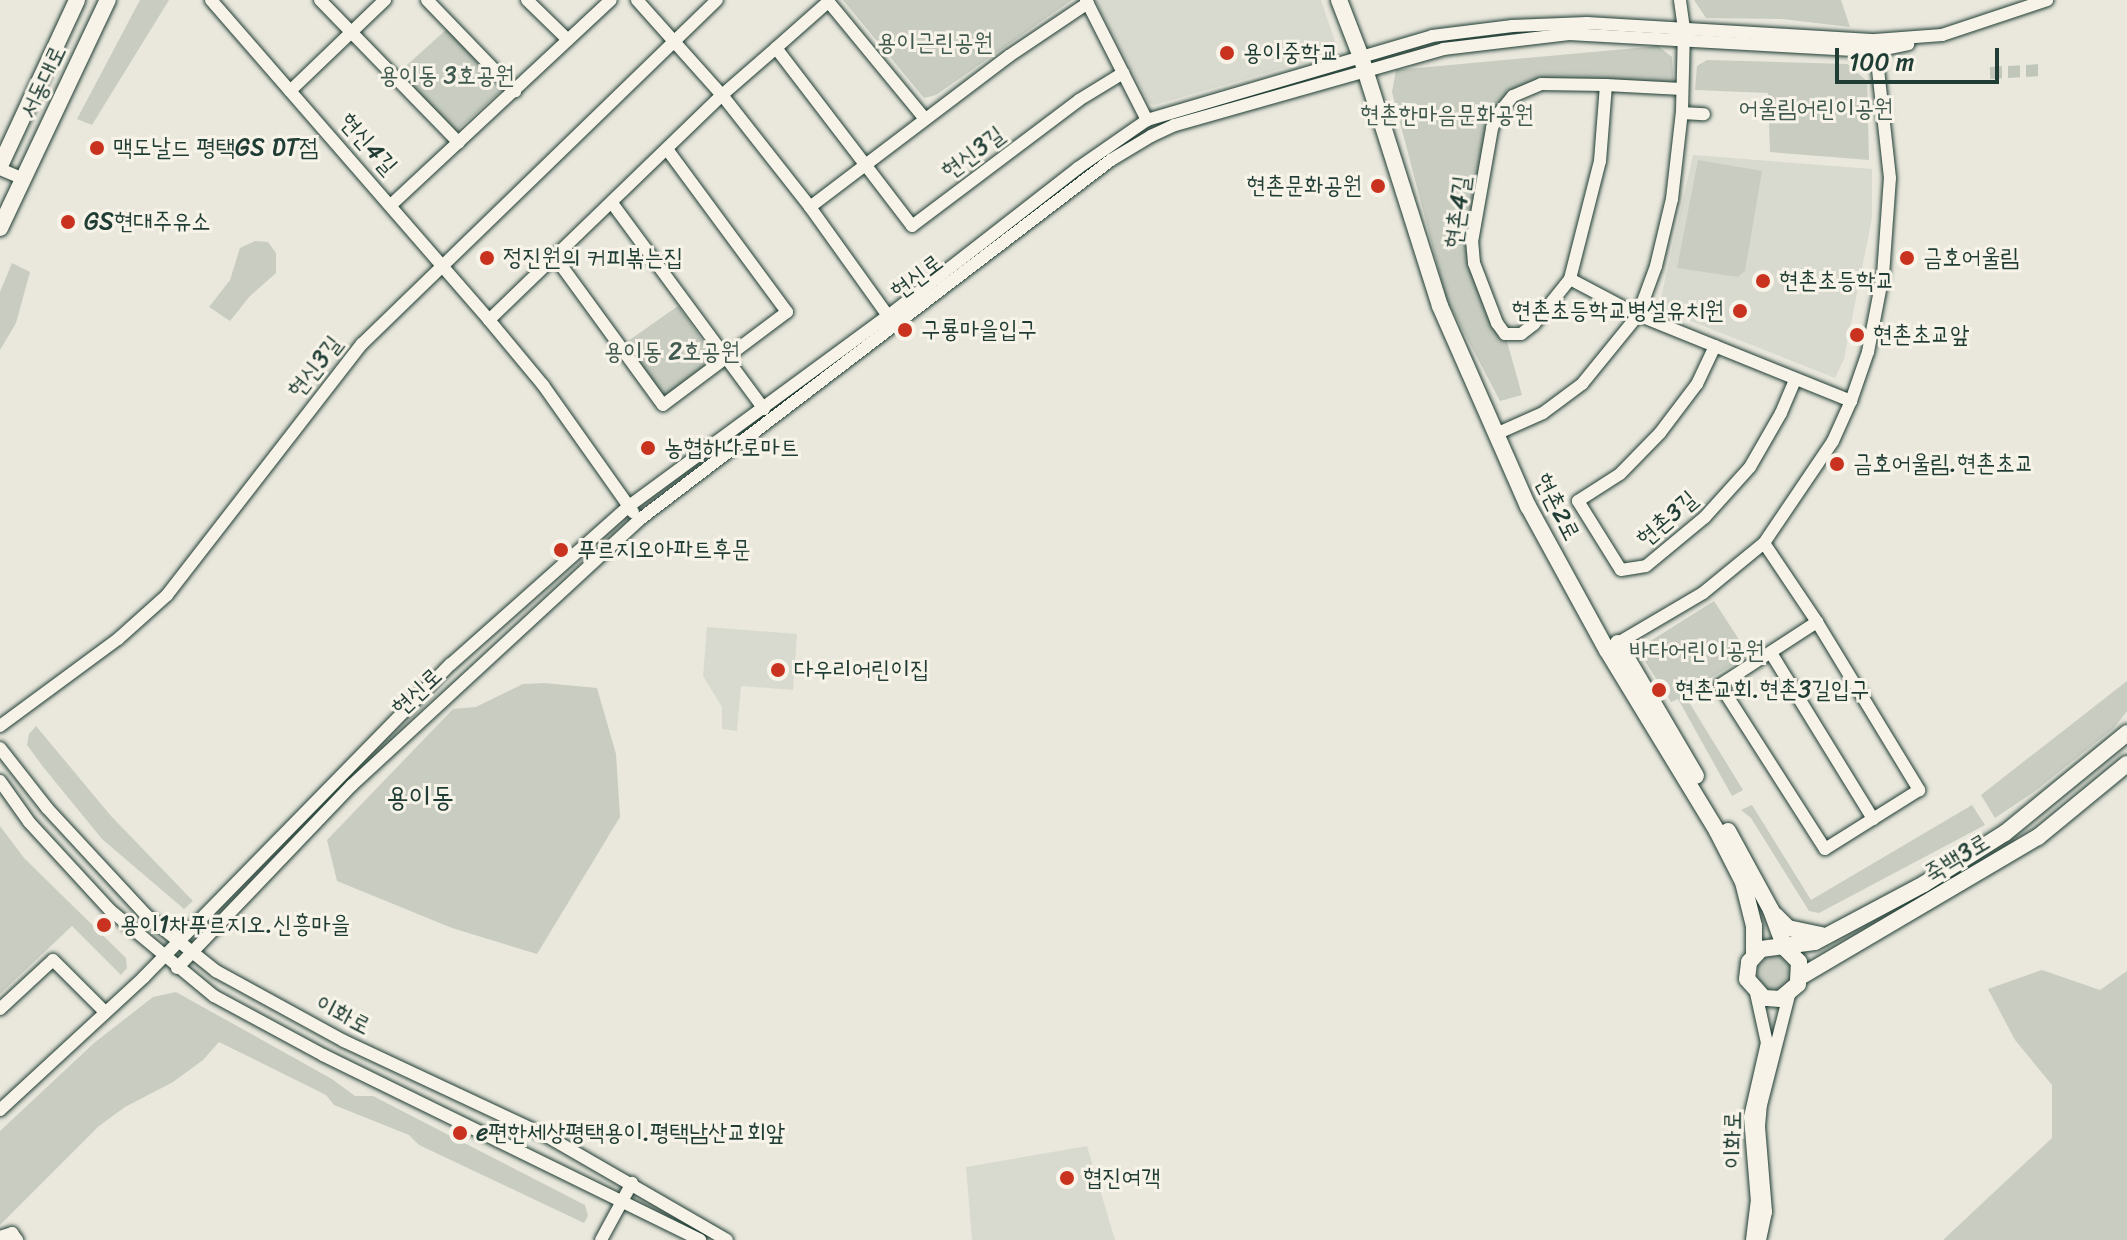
<!DOCTYPE html>
<meta charset="utf-8">
<style>
body{margin:0}
#map{position:relative;width:2127px;height:1240px;overflow:hidden;background:#eae8dd;font-family:Sriracha,"Poor Story",sans-serif}
div>[style]{position:absolute}
[style*='--x']{left:calc(var(--x)*1px);top:calc(var(--y)*1px);width:calc(var(--w)*1px);rotate:calc(var(--a)*1deg)}
.built>*{inset:0;background:#d9dacf}
.green>*{inset:0;background:#c8ccc1;transform-origin:0 0}
.round{border-radius:50%}
.minor-tunnel>*{height:12px;margin-top:-6px;transform-origin:0;background:repeating-linear-gradient(90deg,#c1c6bb 0 12px,transparent 0 18px)}
.roads{filter:drop-shadow(0 0 2px #1f3d34) drop-shadow(0 0 2px #1f3d34)}
.minor>*{height:12px;margin:-6px;padding:0 6px;transform-origin:6px;border-radius:6px;background:#f7f3e8}
.major>*{height:16px;margin:-8px;padding:0 8px;transform-origin:8px;border-radius:8px;background:#f7f3e8}
.dots>*{width:22px;height:22px;translate:-50% -50%;box-sizing:border-box;border:4px solid #f7f3e8;border-radius:50%}
span{translate:-50% -50%;white-space:nowrap;text-align:center;line-height:1.15;-webkit-text-stroke:6px #f7f3e8;paint-order:stroke}
.park-label{font-size:24px;color:#415a50}
.poi-label{font-size:24px;color:#1f3d34}
.left{translate:0 -50%;text-align:left}
.right{translate:-100% -50%;text-align:right}
.street-label{font-size:24px;color:#1f3d34}
.quarter-label{font-size:28px;color:#1f3d34}
.scale{position:absolute;left:1835px;top:48px;width:164px;height:36px;box-sizing:border-box;border:4px solid #1f3d34;border-top:0;padding-left:10px;font-size:24px;line-height:28px;white-space:nowrap;color:#1f3d34;-webkit-text-stroke:6px #f7f3e8;paint-order:stroke}
</style>
<div id="map">
<div class="built">
<i style="clip-path:polygon(1095px 0,1321px 0,1336px 44px,1330px 55px,1154px 105px,1149px 103px)"></i>
<i style="clip-path:polygon(1693px 155px,1872px 169px,1872px 218px,1844px 359px,1835px 378px,1663px 310px,1660px 302px)"></i>
<i style="clip-path:polygon(707px 627px,797px 634px,793px 690px,741px 686px,737px 731px,722px 729px,722px 707px,703px 676px)"></i>
<i style="clip-path:polygon(1087px 1146px,1115px 1240px,972px 1240px,966px 1167px)"></i>
</div>
<div class="green">
<i style="clip-path:polygon(140px 0,169px 0,92px 125px,77px 119px)"></i>
<i style="clip-path:polygon(843px 0,1072px 0,936px 95px,924px 98px)"></i>
<i style="clip-path:polygon(1694px 0,1841px 0,1850px 27px,1782px 19px,1706px 18px)"></i>
<i style="left:448px;top:28px;width:82px;height:66px;rotate:48deg"></i>
<i style="clip-path:polygon(1658px 46px,1672px 57px,1674px 88px,1541px 84px,1500px 111px,1472px 242px,1505px 334px,1522px 395px,1500px 401px,1446px 298px,1392px 92px,1396px 70px)"></i>
<i style="clip-path:polygon(1707px 60px,1847px 64px,1867px 81px,1869px 160px,1770px 152px,1768px 93px,1695px 90px,1697px 66px)"></i>
<i style="clip-path:polygon(1698px 160px,1762px 171px,1745px 271px,1738px 277px,1677px 268px)"></i>
<i style="clip-path:polygon(255px 241px,268px 242px,276px 253px,276px 273px,250px 296px,230px 321px,209px 307px,230px 280px,240px 248px)"></i>
<i style="clip-path:polygon(12px 263px,30px 272px,16px 323px,0 350px,0 292px)"></i>
<i style="left:678px;top:306px;width:66px;height:64px;rotate:55deg"></i>
<i style="clip-path:polygon(1714px 601px,1749px 655px,1684px 694px,1743px 790px,1732px 796px,1678px 699px,1671px 702px,1643px 658px,1644px 645px)"></i>
<i style="clip-path:polygon(2127px 681px,2127px 711px,2114px 728px,2034px 792px,1995px 818px,1981px 795px)"></i>
<i style="clip-path:polygon(544px 683px,597px 688px,616px 754px,620px 817px,537px 954px,452px 928px,337px 881px,327px 840px,453px 709px,476px 707px,523px 684px)"></i>
<i style="clip-path:polygon(36px 726px,111px 816px,193px 901px,184px 909px,102px 839px,44px 768px,27px 745px,29px 734px)"></i>
<i style="clip-path:polygon(1752px 805px,1811px 900px,1972px 805px,1985px 825px,1819px 913px,1809px 911px,1751px 818px,1741px 810px)"></i>
<i style="clip-path:polygon(0 826px,24px 858px,126px 958px,127px 968px,121px 975px,72px 926px,0 994px)"></i>
<i class="round" style="left:1757px;top:956px;width:34px;height:34px"></i>
<i style="clip-path:polygon(2042px 970px,2100px 990px,2127px 971px,2127px 1240px,1943px 1240px,2052px 1138px,2052px 1085px,2015px 1040px,1988px 989px)"></i>
<i style="clip-path:polygon(176px 992px,332px 1079px,355px 1096px,373px 1096px,585px 1205px,588px 1216px,584px 1223px,419px 1145px,409px 1135px,334px 1105px,326px 1095px,219px 1042px,203px 1060px,173px 1082px,125px 1107px,99px 1126px,0 1225px,0 1131px,94px 1043px,153px 997px)"></i>
</div>
<div class="minor-tunnel">
<i style="--x:1990;--y:73;--w:50;--a:-3.4"></i>
</div>
<div class="roads">
<div class="minor">
<i style="--x:211;--y:0;--w:424;--a:49"></i>
<i style="--x:489;--y:320;--w:85;--a:50.3"></i>
<i style="--x:543;--y:385;--w:156;--a:54.7"></i>
<i style="--x:320;--y:0;--w:199;--a:45.8"></i>
<i style="--x:427;--y:0;--w:127;--a:46"></i>
<i style="--x:527;--y:0;--w:57;--a:44.3"></i>
<i style="--x:637;--y:0;--w:127;--a:48.2"></i>
<i style="--x:722;--y:95;--w:142;--a:51.8"></i>
<i style="--x:810;--y:207;--w:134;--a:54.4"></i>
<i style="--x:827;--y:0;--w:154;--a:50.5"></i>
<i style="--x:1086;--y:0;--w:135;--a:63.1"></i>
<i style="--x:776;--y:48;--w:69;--a:-41.5"></i>
<i style="--x:1606;--y:85;--w:76;--a:94.5"></i>
<i style="--x:1600;--y:161;--w:122;--a:104.3"></i>
<i style="--x:1570;--y:279;--w:58;--a:128.7"></i>
<i style="--x:1534;--y:324;--w:16;--a:142"></i>
<i style="--x:1521;--y:334;--w:16;--a:180"></i>
<i style="--x:1505;--y:334;--w:14;--a:-126"></i>
<i style="--x:1497;--y:323;--w:64;--a:-111"></i>
<i style="--x:1474;--y:263;--w:21;--a:-95"></i>
<i style="--x:1472;--y:242;--w:116;--a:-80"></i>
<i style="--x:1492;--y:128;--w:17;--a:-65"></i>
<i style="--x:1499;--y:113;--w:22;--a:-51"></i>
<i style="--x:1513;--y:96;--w:30;--a:-23"></i>
<i style="--x:1541;--y:84;--w:65;--a:0.9"></i>
<i style="--x:1606;--y:85;--w:76;--a:3"></i>
<i style="--x:290;--y:91;--w:132;--a:-43.8"></i>
<i style="--x:1682;--y:113;--w:22;--a:3"></i>
<i style="--x:0;--y:169;--w:25;--a:23"></i>
<i style="--x:612;--y:203;--w:256;--a:53.6"></i>
<i style="--x:392;--y:204;--w:299;--a:-43"></i>
<i style="--x:810;--y:207;--w:250;--a:-37.2"></i>
<i style="--x:1009;--y:56;--w:95;--a:-33.9"></i>
<i style="--x:555;--y:257;--w:183;--a:53.9"></i>
<i style="--x:663;--y:405;--w:155;--a:-36.9"></i>
<i style="--x:787;--y:312;--w:202;--a:-126.4"></i>
<i style="--x:1570;--y:279;--w:77;--a:27.9"></i>
<i style="--x:1638;--y:315;--w:230;--a:22"></i>
<i style="--x:489;--y:320;--w:324;--a:-44"></i>
<i style="--x:722;--y:95;--w:72;--a:-41"></i>
<i style="--x:776;--y:48;--w:224;--a:52.6"></i>
<i style="--x:912;--y:226;--w:209;--a:-37"></i>
<i style="--x:1079;--y:100;--w:52;--a:-31.5"></i>
<i style="--x:1715;--y:346;--w:42;--a:115.3"></i>
<i style="--x:1697;--y:384;--w:61;--a:127.1"></i>
<i style="--x:1660;--y:433;--w:57;--a:134.3"></i>
<i style="--x:1620;--y:474;--w:50;--a:147.3"></i>
<i style="--x:1578;--y:501;--w:81;--a:58.1"></i>
<i style="--x:1621;--y:570;--w:25;--a:-9"></i>
<i style="--x:1646;--y:566;--w:77;--a:-39.7"></i>
<i style="--x:1705;--y:517;--w:67;--a:-48"></i>
<i style="--x:1750;--y:467;--w:62;--a:-60.1"></i>
<i style="--x:1781;--y:413;--w:36;--a:-67"></i>
<i style="--x:1496;--y:434;--w:51;--a:-24.1"></i>
<i style="--x:1543;--y:413;--w:49;--a:-36.6"></i>
<i style="--x:1582;--y:384;--w:89;--a:-50.9"></i>
<i style="--x:1638;--y:315;--w:52;--a:-69.8"></i>
<i style="--x:1656;--y:266;--w:69;--a:-76.6"></i>
<i style="--x:1672;--y:199;--w:89;--a:-83.5"></i>
<i style="--x:1682;--y:111;--w:82;--a:-88.6"></i>
<i style="--x:1684;--y:29;--w:29;--a:-98"></i>
<i style="--x:1764;--y:543;--w:95;--a:56.1"></i>
<i style="--x:1817;--y:622;--w:197;--a:58.7"></i>
<i style="--x:1919;--y:790;--w:111;--a:147.9"></i>
<i style="--x:1825;--y:849;--w:195;--a:-122.6"></i>
<i style="--x:1720;--y:685;--w:116;--a:-33"></i>
<i style="--x:1613;--y:646;--w:104;--a:-30.5"></i>
<i style="--x:1703;--y:593;--w:79;--a:-39.3"></i>
<i style="--x:1764;--y:543;--w:123;--a:-55.9"></i>
<i style="--x:1833;--y:441;--w:44;--a:-65.8"></i>
<i style="--x:1851;--y:401;--w:52;--a:-70.9"></i>
<i style="--x:1868;--y:352;--w:78;--a:-79"></i>
<i style="--x:1883;--y:275;--w:97;--a:-85.9"></i>
<i style="--x:1890;--y:178;--w:136;--a:-96.3"></i>
<i style="--x:1771;--y:653;--w:195;--a:58.4"></i>
<i style="--x:0;--y:726;--w:147;--a:-36.4"></i>
<i style="--x:118;--y:639;--w:66;--a:-41.9"></i>
<i style="--x:167;--y:595;--w:318;--a:-52.2"></i>
<i style="--x:362;--y:344;--w:494;--a:-44.1"></i>
<i style="--x:0;--y:748;--w:76;--a:51.9"></i>
<i style="--x:47;--y:808;--w:146;--a:47.2"></i>
<i style="--x:146;--y:915;--w:90;--a:38.7"></i>
<i style="--x:216;--y:971;--w:146;--a:28.7"></i>
<i style="--x:344;--y:1041;--w:222;--a:25.1"></i>
<i style="--x:545;--y:1135;--w:210;--a:30"></i>
<i style="--x:0;--y:781;--w:50;--a:54.7"></i>
<i style="--x:29;--y:822;--w:120;--a:47.4"></i>
<i style="--x:110;--y:910;--w:135;--a:39.6"></i>
<i style="--x:214;--y:996;--w:124;--a:28.4"></i>
<i style="--x:323;--y:1055;--w:420;--a:26.1"></i>
<i style="--x:177;--y:968;--w:253;--a:-46.3"></i>
<i style="--x:352;--y:785;--w:391;--a:-42.7"></i>
<i style="--x:639;--y:520;--w:594;--a:-37.33"></i>
<i style="--x:1111;--y:160;--w:47;--a:-31"></i>
<i style="--x:1151;--y:136;--w:26;--a:-25"></i>
<i style="--x:1175;--y:125;--w:279;--a:-15.8"></i>
<i style="--x:1443;--y:49;--w:127;--a:-6.8"></i>
<i style="--x:1569;--y:34;--w:307;--a:3.2"></i>
<i style="--x:1876;--y:51;--w:33;--a:-12"></i>
<i style="--x:0;--y:1009;--w:72;--a:-42.8"></i>
<i style="--x:53;--y:960;--w:74;--a:45"></i>
<i style="--x:0;--y:1110;--w:196;--a:-42.7"></i>
<i style="--x:144;--y:977;--w:438;--a:-45.6"></i>
<i style="--x:451;--y:664;--w:238;--a:-41.6"></i>
<i style="--x:629;--y:506;--w:321;--a:-36.3"></i>
<i style="--x:888;--y:316;--w:241;--a:-37.9"></i>
<i style="--x:1078;--y:168;--w:84;--a:-34.8"></i>
<i style="--x:1147;--y:120;--w:297;--a:-16.4"></i>
<i style="--x:1432;--y:36;--w:81;--a:-7.1"></i>
<i style="--x:1512;--y:26;--w:75;--a:-2.3"></i>
<i style="--x:1587;--y:23;--w:289;--a:3.4"></i>
<i style="--x:1875;--y:40;--w:67;--a:-4.3"></i>
<i style="--x:1942;--y:35;--w:111;--a:-18.4"></i>
<i style="--x:0;--y:1237;--w:13;--a:-18"></i>
<i style="--x:12;--y:1233;--w:9;--a:54"></i>
<i style="--x:601;--y:1240;--w:65;--a:-61.5"></i>
<i style="--x:1752;--y:1240;--w:38;--a:-83"></i>
<i style="--x:1757;--y:1202;--w:85;--a:-94.7"></i>
<i style="--x:1750;--y:1117;--w:76;--a:-77.1"></i>
<i style="--x:1767;--y:1043;--w:51;--a:-102.4"></i>
<i style="--x:1760;--y:1240;--w:29;--a:-78"></i>
<i style="--x:1766;--y:1212;--w:86;--a:-94.7"></i>
<i style="--x:1759;--y:1126;--w:21;--a:-85"></i>
<i style="--x:1761;--y:1105;--w:114;--a:-75.7"></i>
</div>
<div class="major">
<i style="--x:1339;--y:0;--w:61;--a:68.9"></i>
<i style="--x:1361;--y:57;--w:261;--a:72.4"></i>
<i style="--x:1440;--y:306;--w:219;--a:66.3"></i>
<i style="--x:1528;--y:506;--w:164;--a:61.3"></i>
<i style="--x:1607;--y:650;--w:212;--a:58.7"></i>
<i style="--x:1717;--y:831;--w:57;--a:63"></i>
<i style="--x:1743;--y:882;--w:45;--a:76"></i>
<i style="--x:1754;--y:926;--w:28;--a:90"></i>
<i style="--x:0;--y:166;--w:183;--a:-65.1"></i>
<i style="--x:0;--y:228;--w:252;--a:-64.7"></i>
<i style="--x:1618;--y:643;--w:154;--a:59.6"></i>
<i style="--x:1728;--y:831;--w:90;--a:61.4"></i>
<i style="--x:1771;--y:910;--w:40;--a:69.8"></i>
<i style="--x:1775;--y:915;--w:18;--a:45"></i>
<i style="--x:1788;--y:928;--w:35;--a:12"></i>
<i style="--x:1785;--y:948;--w:20;--a:45"></i>
<i style="--x:1799;--y:962;--w:22;--a:93"></i>
<i style="--x:1798;--y:984;--w:23;--a:140"></i>
<i style="--x:1780;--y:999;--w:16;--a:-176"></i>
<i style="--x:1764;--y:998;--w:25;--a:-132"></i>
<i style="--x:1747;--y:979;--w:17;--a:-83"></i>
<i style="--x:1749;--y:962;--w:18;--a:-47"></i>
<i style="--x:1761;--y:949;--w:54;--a:-7.4"></i>
<i style="--x:1815;--y:942;--w:123;--a:-28"></i>
<i style="--x:1924;--y:884;--w:96;--a:-32.2"></i>
<i style="--x:2005;--y:833;--w:158;--a:-39.3"></i>
<i style="--x:1800;--y:977;--w:276;--a:-30.5"></i>
<i style="--x:2038;--y:837;--w:115;--a:-39.4"></i>
</div>
</div>
<div class="dots">
<i style="left:1227px;top:53px;background:#c8321e"></i>
<i style="left:97px;top:148px;background:#c8321e"></i>
<i style="left:1378px;top:186px;background:#c8321e"></i>
<i style="left:68px;top:222px;background:#c8321e"></i>
<i style="left:487px;top:258px;background:#c8321e"></i>
<i style="left:1907px;top:258px;background:#c8321e"></i>
<i style="left:1763px;top:281px;background:#c8321e"></i>
<i style="left:1740px;top:311px;background:#c8321e"></i>
<i style="left:905px;top:330px;background:#c8321e"></i>
<i style="left:1857px;top:335px;background:#c8321e"></i>
<i style="left:648px;top:448px;background:#c8321e"></i>
<i style="left:1837px;top:464px;background:#c8321e"></i>
<i style="left:561px;top:550px;background:#c8321e"></i>
<i style="left:778px;top:670px;background:#c8321e"></i>
<i style="left:1659px;top:690px;background:#c8321e"></i>
<i style="left:104px;top:925px;background:#c8321e"></i>
<i style="left:460px;top:1133px;background:#c8321e"></i>
<i style="left:1067px;top:1178px;background:#c8321e"></i>
</div>
<div class="park-label">
<span style="left:935px;top:43px">용이근린공원</span>
<span style="left:447px;top:76px">용이동 3호공원</span>
<span style="left:1816px;top:109px">어울림어린이공원</span>
<span style="left:1447px;top:115px">현촌한마음문화공원</span>
<span style="left:672px;top:352px">용이동 2호공원</span>
<span style="left:1697px;top:651px">바다어린이공원</span>
</div>
<div class="poi-label">
<span class="left" style="left:1243px;top:53px">용이중학교</span>
<span class="left" style="left:113px;top:148px">맥도날드 평택GS DT점</span>
<span class="right" style="left:1362px;top:186px">현촌문화공원</span>
<span class="left" style="left:84px;top:222px">GS현대주유소</span>
<span class="left" style="left:503px;top:258px">정진원의 커피볶는집</span>
<span class="left" style="left:1923px;top:258px">금호어울림</span>
<span class="left" style="left:1779px;top:281px">현촌초등학교</span>
<span class="right" style="left:1724px;top:311px">현촌초등학교병설유치원</span>
<span class="left" style="left:921px;top:330px">구룡마을입구</span>
<span class="left" style="left:1873px;top:335px">현촌초교앞</span>
<span class="left" style="left:664px;top:448px">농협하나로마트</span>
<span class="left" style="left:1853px;top:464px">금호어울림.현촌초교</span>
<span class="left" style="left:577px;top:550px">푸르지오아파트후문</span>
<span class="left" style="left:794px;top:670px">다우리어린이집</span>
<span class="left" style="left:1675px;top:690px">현촌교회.현촌3길입구</span>
<span class="left" style="left:120px;top:925px">용이1차푸르지오.신흥마을</span>
<span class="left" style="left:476px;top:1133px">e편한세상평택용이.평택남산교회앞</span>
<span class="left" style="left:1083px;top:1178px">협진여객</span>
</div>
<div class="street-label">
<span style="left:43px;top:82px;rotate:-65deg">서동대로</span>
<span style="left:368px;top:144px;rotate:48deg">현신4길</span>
<span style="left:973px;top:153px;rotate:-37deg">현신3길</span>
<span style="left:1458px;top:212px;rotate:-83deg">현촌4길</span>
<span style="left:917px;top:277px;rotate:-37deg">현신로</span>
<span style="left:315px;top:367px;rotate:-52deg">현신3길</span>
<span style="left:1557px;top:507px;rotate:63deg">현촌2로</span>
<span style="left:1667px;top:519px;rotate:-41deg">현촌3길</span>
<span style="left:417px;top:692px;rotate:-43deg">현신로</span>
<span style="left:1957px;top:858px;rotate:-31deg">죽백3로</span>
<span style="left:343px;top:1015px;rotate:27deg">이화로</span>
<span style="left:1733px;top:1140px;rotate:-90deg">이화로</span>
</div>
<div class="quarter-label">
<span style="left:420px;top:797px">용이동</span>
</div>
<div class="scale">100 m</div>
</div>
